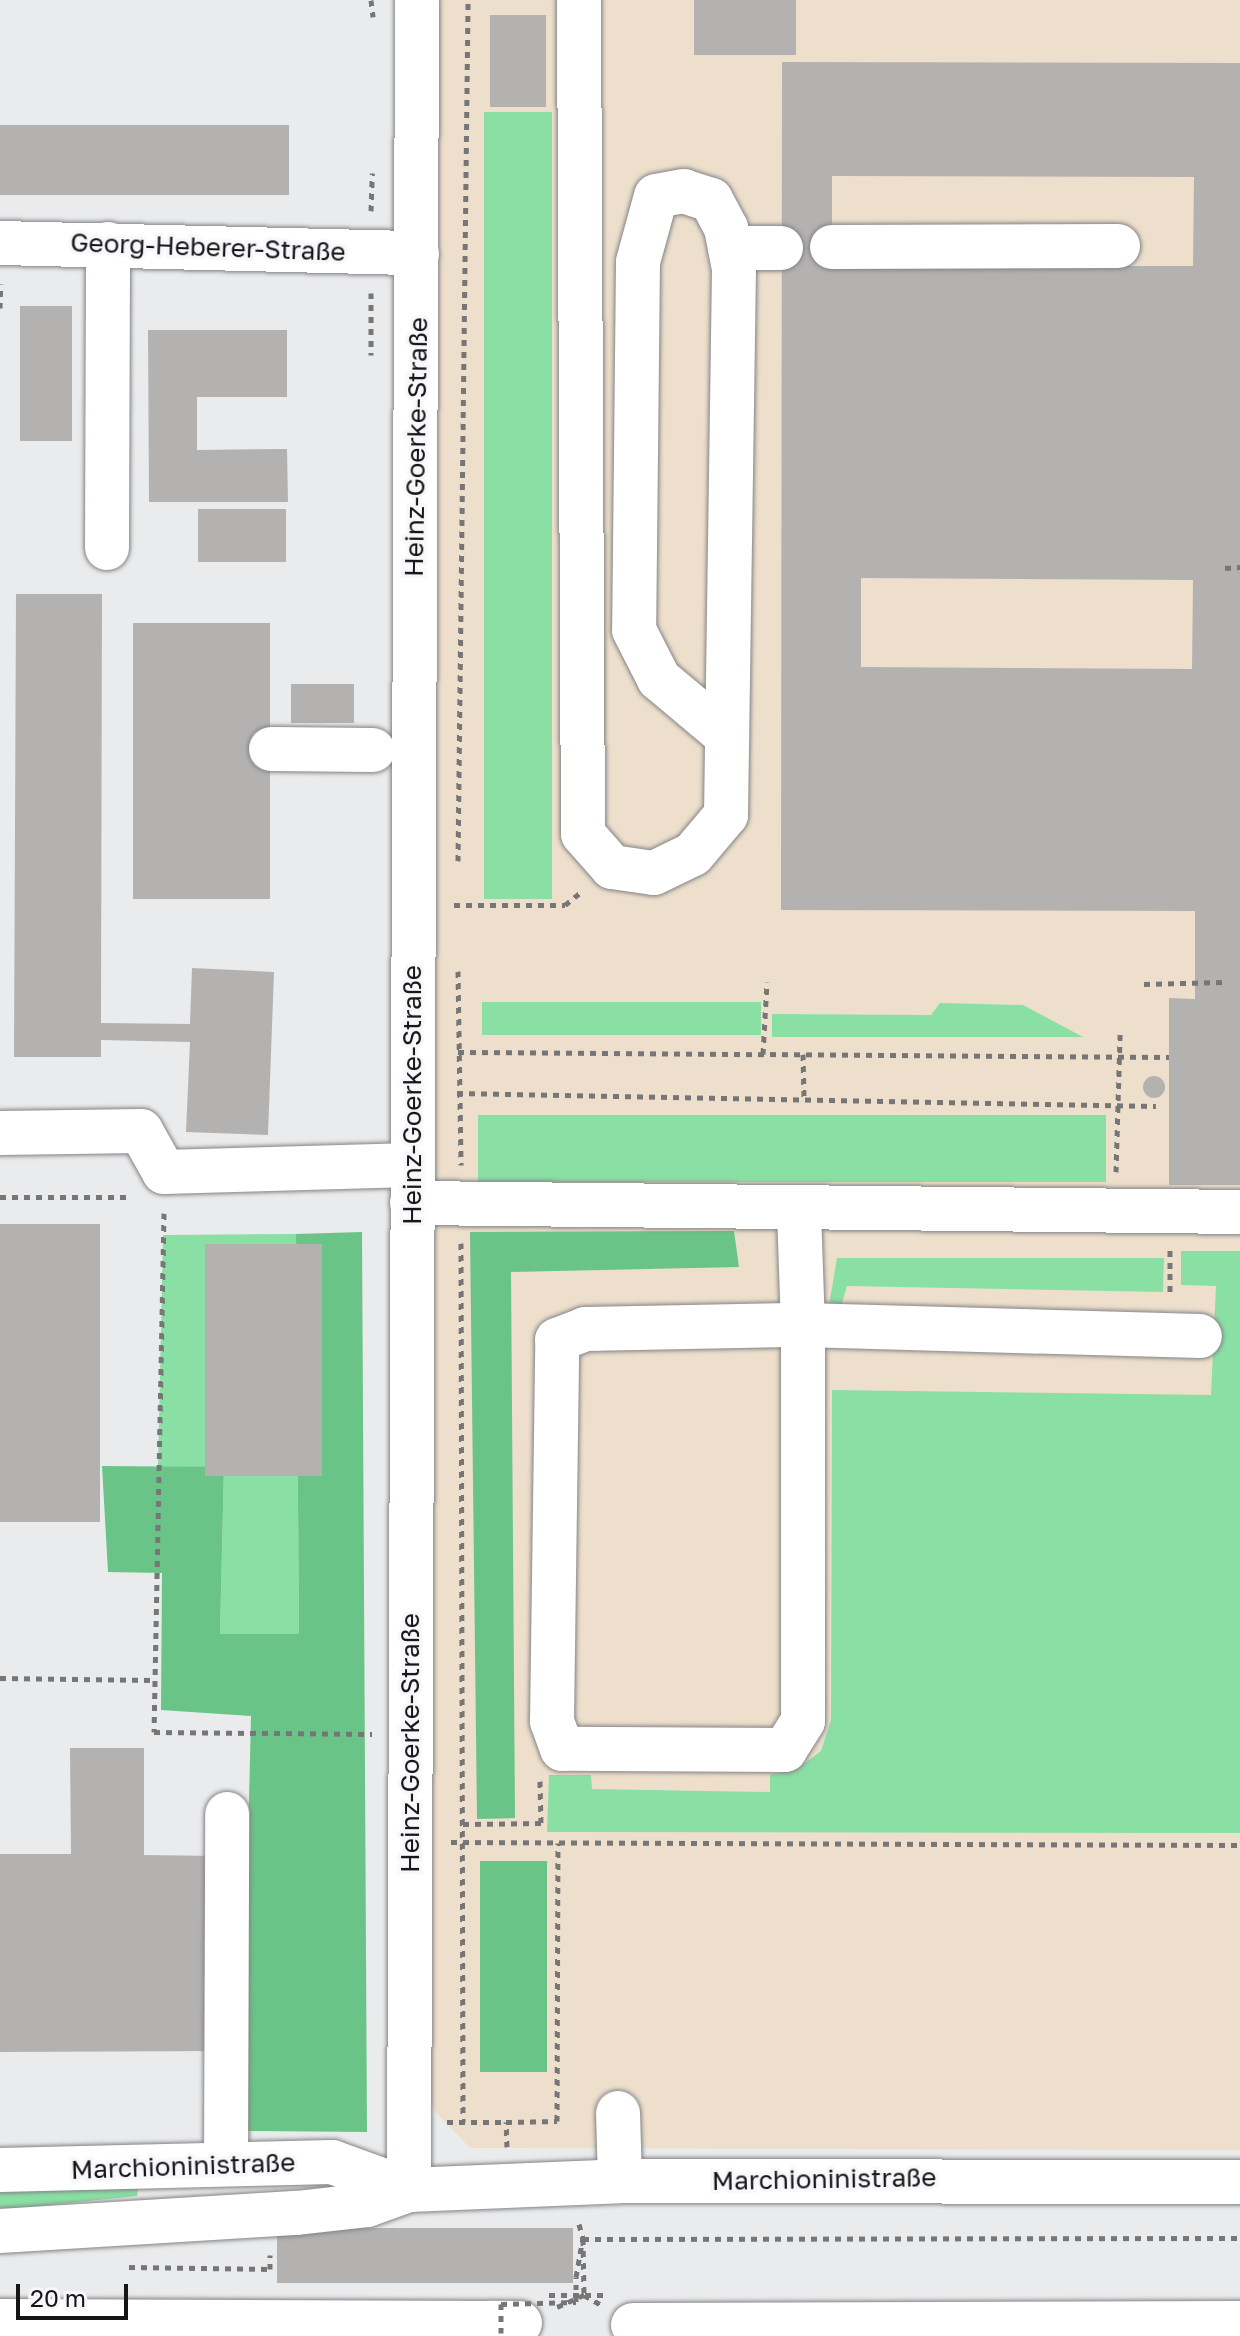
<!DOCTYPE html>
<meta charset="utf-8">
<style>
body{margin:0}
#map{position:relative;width:1240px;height:2336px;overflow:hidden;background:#eaebec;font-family:"Golos Text",sans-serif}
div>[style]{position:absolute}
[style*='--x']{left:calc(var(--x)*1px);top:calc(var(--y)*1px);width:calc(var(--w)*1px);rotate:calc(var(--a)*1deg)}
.medical>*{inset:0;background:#eddfcc}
.green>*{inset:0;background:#8adfa4;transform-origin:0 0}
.forest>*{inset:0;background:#6ac487;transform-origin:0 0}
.building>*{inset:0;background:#b4b1b1;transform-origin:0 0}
.round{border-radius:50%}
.path>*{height:5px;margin-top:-2.5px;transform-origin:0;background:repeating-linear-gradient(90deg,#767677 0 6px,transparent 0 12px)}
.roads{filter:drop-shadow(0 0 2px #848486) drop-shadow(0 0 2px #848486)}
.minor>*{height:44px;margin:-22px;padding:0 22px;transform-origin:22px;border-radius:22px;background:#fff}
.path-bridge>*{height:5px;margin-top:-2.5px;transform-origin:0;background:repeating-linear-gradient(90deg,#767677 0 6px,transparent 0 12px)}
span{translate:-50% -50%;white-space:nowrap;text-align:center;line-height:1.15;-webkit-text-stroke:7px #f8f8fa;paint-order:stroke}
.street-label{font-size:26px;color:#161616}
.scale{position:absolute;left:16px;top:2284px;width:112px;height:36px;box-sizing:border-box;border:4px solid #161616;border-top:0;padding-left:10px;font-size:24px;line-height:28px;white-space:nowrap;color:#161616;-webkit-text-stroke:6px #f8f8fa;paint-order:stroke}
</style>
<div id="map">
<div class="medical">
<i style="clip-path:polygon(434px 0,1240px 0,1240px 2150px,470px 2148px,431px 2107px)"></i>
</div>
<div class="green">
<i style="left:552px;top:112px;width:787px;height:68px;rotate:90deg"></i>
<i style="left:482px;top:1002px;width:279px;height:33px"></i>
<i style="clip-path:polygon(940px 1003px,1023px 1005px,1083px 1037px,772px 1037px,772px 1014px,931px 1015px)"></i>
<i style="left:478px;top:1115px;width:628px;height:67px"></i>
<i style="clip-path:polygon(296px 1234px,299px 1635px,220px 1634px,224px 1467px,158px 1467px,163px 1235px)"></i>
<i style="clip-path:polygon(1181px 1251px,1240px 1251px,1240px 1833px,547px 1832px,549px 1775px,591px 1775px,592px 1789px,770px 1792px,770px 1775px,797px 1769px,821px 1751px,831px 1720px,832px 1390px,1211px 1395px,1216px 1286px,1181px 1285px)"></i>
<i style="clip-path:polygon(837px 1258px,1164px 1258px,1163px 1292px,847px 1286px,838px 1317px,827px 1317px)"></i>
<i style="clip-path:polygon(0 2189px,138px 2189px,137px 2196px,0 2210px)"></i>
</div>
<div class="forest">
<i style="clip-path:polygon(734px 1231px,739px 1267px,511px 1272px,515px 1818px,477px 1819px,470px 1232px)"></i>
<i style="clip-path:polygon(362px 1232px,367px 2132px,241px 2131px,251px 1716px,161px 1710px,162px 1573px,108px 1572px,102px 1466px,224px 1467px,220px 1634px,299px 1634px,296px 1234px)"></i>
<i style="left:480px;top:1861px;width:67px;height:211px"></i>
</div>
<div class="building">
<i style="left:694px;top:0;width:102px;height:55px"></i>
<i style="left:490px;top:15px;width:56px;height:92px"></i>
<i style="clip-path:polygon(evenodd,782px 62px,1240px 63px,1240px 1185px,1169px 1185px,1169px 998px,1195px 999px,1195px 911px,781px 910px,782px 62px,832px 176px,1194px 177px,1193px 266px,832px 266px,832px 176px,782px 62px,861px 578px,1193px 580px,1192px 669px,861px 667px,861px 578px)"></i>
<i style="left:0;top:125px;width:289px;height:70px"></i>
<i style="left:20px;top:306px;width:52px;height:135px"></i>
<i style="clip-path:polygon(148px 330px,287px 330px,287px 397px,197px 397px,197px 450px,287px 449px,288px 502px,149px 502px)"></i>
<i style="left:198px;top:509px;width:88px;height:53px"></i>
<i style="clip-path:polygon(16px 594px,102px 594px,101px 1023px,190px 1024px,192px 968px,274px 972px,268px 1135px,186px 1132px,190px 1042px,101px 1040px,101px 1057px,14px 1057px)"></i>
<i style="left:133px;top:623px;width:137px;height:276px"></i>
<i style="left:291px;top:684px;width:63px;height:39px"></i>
<i class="round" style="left:1143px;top:1076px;width:22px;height:22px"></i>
<i style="left:100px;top:1224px;width:298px;height:100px;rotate:90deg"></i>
<i style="left:205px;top:1244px;width:117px;height:232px"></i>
<i style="clip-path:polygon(70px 1748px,144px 1748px,144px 1855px,218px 1856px,219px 2051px,0 2052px,0 1854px,71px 1854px)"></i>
<i style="left:277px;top:2228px;width:296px;height:55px"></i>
</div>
<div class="path">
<i style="--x:371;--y:0;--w:17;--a:83"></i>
<i style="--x:371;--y:211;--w:38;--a:-88"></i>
<i style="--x:371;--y:293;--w:62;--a:90"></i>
<i style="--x:0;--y:308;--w:24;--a:-88"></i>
<i style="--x:1225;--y:568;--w:15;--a:-4"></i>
<i style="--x:458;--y:861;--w:861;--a:-89.33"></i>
<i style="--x:454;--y:905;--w:111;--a:0"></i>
<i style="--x:565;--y:905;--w:19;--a:-39"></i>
<i style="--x:458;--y:971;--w:194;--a:89.1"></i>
<i style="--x:1144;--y:984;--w:79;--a:-1.5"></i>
<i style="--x:458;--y:1052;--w:711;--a:0.4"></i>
<i style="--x:763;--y:1054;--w:72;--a:-86.8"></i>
<i style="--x:803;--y:1054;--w:44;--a:88.7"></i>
<i style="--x:457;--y:1093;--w:699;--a:1.07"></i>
<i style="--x:1116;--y:1172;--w:138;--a:-88.3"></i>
<i style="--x:0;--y:1197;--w:132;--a:0"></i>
<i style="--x:164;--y:1213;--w:519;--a:91.1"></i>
<i style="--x:154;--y:1732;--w:218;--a:0.5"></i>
<i style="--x:461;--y:1243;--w:879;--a:89.87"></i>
<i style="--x:1170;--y:1250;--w:46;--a:90"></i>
<i style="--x:0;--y:1678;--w:154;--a:0.7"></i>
<i style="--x:463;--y:1824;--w:78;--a:-0.7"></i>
<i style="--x:541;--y:1823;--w:42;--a:-91.4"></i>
<i style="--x:451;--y:1842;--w:789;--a:0.22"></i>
<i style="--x:447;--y:2122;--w:59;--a:0"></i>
<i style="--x:507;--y:2147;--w:25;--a:-92"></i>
<i style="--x:506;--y:2122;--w:51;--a:-1.1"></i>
<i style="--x:557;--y:2121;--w:278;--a:-89.8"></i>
<i style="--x:579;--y:2224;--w:16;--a:75"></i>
<i style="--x:583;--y:2239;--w:657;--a:-0.09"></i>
<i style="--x:583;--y:2239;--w:56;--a:89"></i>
<i style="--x:129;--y:2267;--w:141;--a:0.8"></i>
<i style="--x:270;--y:2269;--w:14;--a:-90"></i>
<i style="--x:576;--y:2277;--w:39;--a:-80"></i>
<i style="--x:549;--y:2295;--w:58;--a:0"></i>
<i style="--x:557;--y:2307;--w:30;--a:-24"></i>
<i style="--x:584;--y:2295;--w:20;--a:30"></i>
</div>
<div class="roads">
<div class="minor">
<i style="--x:579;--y:0;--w:834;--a:89.73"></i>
<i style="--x:583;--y:834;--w:44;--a:48.7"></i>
<i style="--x:612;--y:867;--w:42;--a:8.1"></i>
<i style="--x:654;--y:873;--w:43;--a:-26"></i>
<i style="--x:693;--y:854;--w:51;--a:-49.8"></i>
<i style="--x:726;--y:815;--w:546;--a:-89.16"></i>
<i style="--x:734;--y:269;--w:42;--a:-101"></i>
<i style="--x:726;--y:228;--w:32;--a:-118"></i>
<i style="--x:711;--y:200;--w:28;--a:-162"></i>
<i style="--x:684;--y:191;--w:28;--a:170"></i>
<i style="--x:656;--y:196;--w:68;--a:105.3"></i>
<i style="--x:638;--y:262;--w:368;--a:90.6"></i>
<i style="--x:634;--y:630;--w:55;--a:63"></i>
<i style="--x:659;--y:679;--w:89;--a:40"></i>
<i style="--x:0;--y:243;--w:417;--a:1.4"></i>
<i style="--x:832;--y:247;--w:286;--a:-0.2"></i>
<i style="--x:730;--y:248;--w:51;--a:0"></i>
<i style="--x:107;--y:548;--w:304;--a:-89.8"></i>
<i style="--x:271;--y:749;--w:102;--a:0.6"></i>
<i style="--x:0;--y:1133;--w:141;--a:-0.8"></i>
<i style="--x:141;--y:1131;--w:47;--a:60.7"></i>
<i style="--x:164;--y:1172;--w:248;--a:-1.6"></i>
<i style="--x:412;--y:1203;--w:828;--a:0.62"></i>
<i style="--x:799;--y:1212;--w:113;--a:88"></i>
<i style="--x:803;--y:1325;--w:396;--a:90"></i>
<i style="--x:803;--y:1721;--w:34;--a:122"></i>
<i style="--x:785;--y:1750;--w:223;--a:-179.7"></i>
<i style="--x:562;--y:1749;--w:30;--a:-110"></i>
<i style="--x:552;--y:1721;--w:381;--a:-89.2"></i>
<i style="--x:557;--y:1340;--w:30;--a:-21"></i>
<i style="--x:585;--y:1329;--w:218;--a:-1.1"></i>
<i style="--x:803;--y:1325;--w:397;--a:1.6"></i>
<i style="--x:618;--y:2113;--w:68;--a:88.3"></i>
<i style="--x:226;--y:2164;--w:350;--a:-89.8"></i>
<i style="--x:0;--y:2170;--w:332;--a:-1.4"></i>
<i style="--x:332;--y:2162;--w:82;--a:20"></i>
<i style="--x:409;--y:2190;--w:2190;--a:-89.79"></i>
<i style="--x:0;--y:2231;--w:298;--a:-3.5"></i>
<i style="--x:297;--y:2213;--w:70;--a:-6.5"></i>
<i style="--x:367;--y:2205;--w:45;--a:-19.7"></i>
<i style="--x:409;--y:2190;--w:211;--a:-2.4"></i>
<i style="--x:620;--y:2181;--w:620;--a:0.09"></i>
<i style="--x:0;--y:2321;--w:520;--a:0.22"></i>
<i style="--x:633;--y:2325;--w:607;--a:-0.19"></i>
</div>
</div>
<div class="path-bridge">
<i style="--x:501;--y:2333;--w:29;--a:-90"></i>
<i style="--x:501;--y:2304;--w:75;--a:-1.5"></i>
<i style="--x:576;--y:2302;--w:25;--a:-90"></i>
</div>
<div class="street-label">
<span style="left:208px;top:247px;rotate:2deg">Georg-Heberer-Straße</span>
<span style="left:416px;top:447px;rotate:-89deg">Heinz-Goerke-Straße</span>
<span style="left:412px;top:1095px;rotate:-90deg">Heinz-Goerke-Straße</span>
<span style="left:410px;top:1743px;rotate:-90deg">Heinz-Goerke-Straße</span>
<span style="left:183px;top:2166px;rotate:-2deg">Marchioninistraße</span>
<span style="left:824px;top:2179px;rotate:-1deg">Marchioninistraße</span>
</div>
<div class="scale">20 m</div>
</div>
